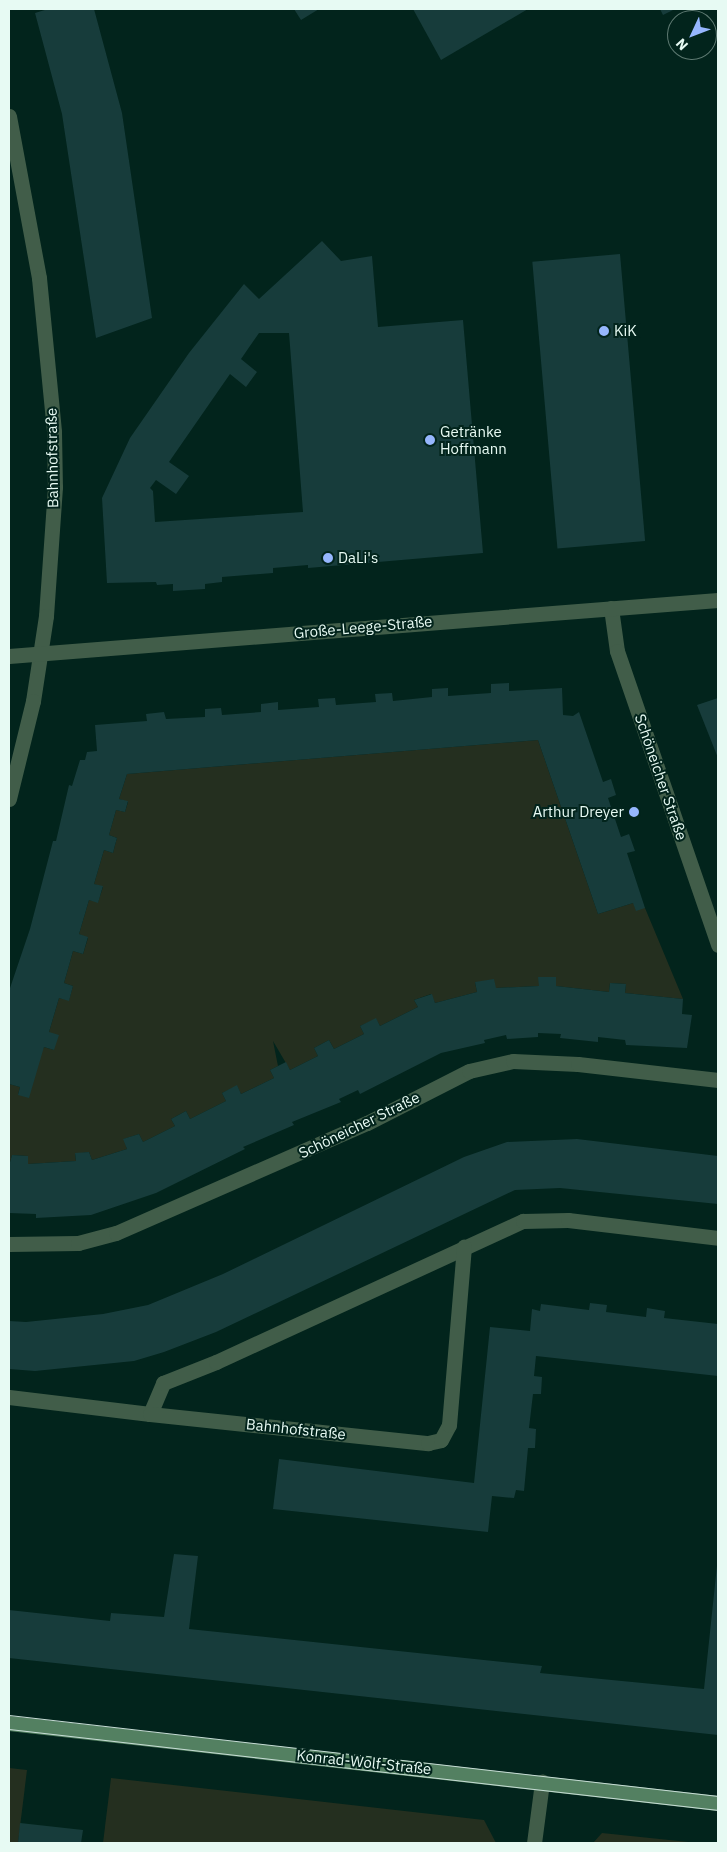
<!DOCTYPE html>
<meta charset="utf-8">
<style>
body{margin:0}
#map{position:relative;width:727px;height:1852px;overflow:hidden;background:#02241c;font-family:"IBM Plex Sans",sans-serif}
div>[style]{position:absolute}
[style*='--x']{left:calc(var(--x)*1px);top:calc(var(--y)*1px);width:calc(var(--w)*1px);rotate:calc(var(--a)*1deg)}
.green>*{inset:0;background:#242f1f}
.building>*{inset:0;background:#173c3b;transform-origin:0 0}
.lane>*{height:15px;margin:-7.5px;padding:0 7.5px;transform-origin:7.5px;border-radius:7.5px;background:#415d49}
.street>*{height:15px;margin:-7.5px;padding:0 7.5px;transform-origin:7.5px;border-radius:7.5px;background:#415d49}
.secondary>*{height:15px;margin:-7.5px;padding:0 7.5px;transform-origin:7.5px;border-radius:7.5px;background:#538061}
.tram>*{height:1px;margin:-0.5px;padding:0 0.5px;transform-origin:0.5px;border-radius:0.5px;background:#c7dcd5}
.dots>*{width:14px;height:14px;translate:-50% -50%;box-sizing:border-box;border:2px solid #02241c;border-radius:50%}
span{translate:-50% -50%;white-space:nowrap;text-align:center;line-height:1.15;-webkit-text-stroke:4px #02241c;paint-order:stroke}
.poi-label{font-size:15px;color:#e7faf3}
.left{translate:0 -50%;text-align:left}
.right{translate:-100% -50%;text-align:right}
.street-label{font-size:15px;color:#e7faf3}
.frame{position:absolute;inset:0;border:10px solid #e7faf3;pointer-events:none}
.north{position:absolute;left:667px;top:10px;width:50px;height:50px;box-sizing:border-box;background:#02241c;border:1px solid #5e7a72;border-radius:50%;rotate:227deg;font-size:14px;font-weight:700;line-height:20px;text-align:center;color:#e7faf3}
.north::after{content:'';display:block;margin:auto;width:18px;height:22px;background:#96b6fd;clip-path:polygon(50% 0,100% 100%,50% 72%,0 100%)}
</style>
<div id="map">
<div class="green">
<i style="clip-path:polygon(538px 740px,598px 914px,633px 903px,645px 908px,683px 999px,625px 993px,626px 984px,610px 983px,609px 992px,556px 986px,555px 977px,539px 977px,539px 986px,496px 988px,475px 982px,477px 992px,435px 1003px,431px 994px,414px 1000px,418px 1007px,380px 1026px,376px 1019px,360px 1026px,364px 1034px,334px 1049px,329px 1040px,314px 1048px,318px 1056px,290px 1070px,273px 1041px,278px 1066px,270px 1070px,274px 1078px,241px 1094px,237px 1086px,222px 1093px,226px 1101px,190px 1119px,186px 1111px,171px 1119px,175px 1126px,143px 1142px,139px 1134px,124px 1139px,127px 1149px,92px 1160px,89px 1152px,75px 1154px,76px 1161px,28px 1164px,28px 1156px,12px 1155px,9px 1166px,9px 1084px,20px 1087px,18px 1095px,44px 1047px,54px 1050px,49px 1032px,59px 998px,69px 1000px,73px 986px,64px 983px,73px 951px,83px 954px,88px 938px,79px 934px,89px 900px,98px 902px,103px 887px,94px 884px,104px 850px,113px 853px,115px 845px,117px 838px,109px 835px,116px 810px,125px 812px,128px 802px,119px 799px,127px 774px)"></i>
<i style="clip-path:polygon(9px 1768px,27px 1770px,18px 1843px,9px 1843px)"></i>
<i style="clip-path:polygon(111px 1778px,484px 1820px,496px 1843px,103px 1843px)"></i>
<i style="clip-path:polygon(602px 1833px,698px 1843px,593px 1843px)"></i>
</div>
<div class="building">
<i style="clip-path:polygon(48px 9px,94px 9px,122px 113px,152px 318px,96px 338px,62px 114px,35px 13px)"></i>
<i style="clip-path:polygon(294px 9px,319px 9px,301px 20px)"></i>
<i style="clip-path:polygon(413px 9px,528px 9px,441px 60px)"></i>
<i style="clip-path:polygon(660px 9px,675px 9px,663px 15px)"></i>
<i style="clip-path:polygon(evenodd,322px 241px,341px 261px,372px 256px,378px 327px,463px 320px,483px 553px,308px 568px,308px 565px,273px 568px,273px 573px,222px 577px,222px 582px,205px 584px,205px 589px,173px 591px,173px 584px,157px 585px,156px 582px,107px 583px,102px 498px,130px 438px,189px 353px,244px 284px,259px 299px,322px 241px,259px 333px,289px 333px,303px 512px,155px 522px,153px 491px,150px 488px,156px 480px,176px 494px,189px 476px,169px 462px,230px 374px,246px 387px,257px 372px,241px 359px,259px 333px)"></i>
<i style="left:620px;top:254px;width:288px;height:88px;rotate:85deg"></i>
<i style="clip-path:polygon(509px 683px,509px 691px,562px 688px,563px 715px,573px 716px,579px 712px,603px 782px,611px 779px,616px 795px,608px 798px,621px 837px,629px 834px,635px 851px,627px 853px,645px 908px,636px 911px,633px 903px,598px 914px,538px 740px,127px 774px,119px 799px,128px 801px,125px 812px,116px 810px,109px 835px,117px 838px,115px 845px,113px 853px,104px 850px,94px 884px,103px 886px,98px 903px,89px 900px,79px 934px,88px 937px,83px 954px,73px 951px,64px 983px,73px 986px,69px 1001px,59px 998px,49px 1032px,59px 1035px,54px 1050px,44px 1047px,29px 1098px,18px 1095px,20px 1087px,9px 1084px,9px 991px,30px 929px,53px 841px,56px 841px,69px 785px,72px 786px,80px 760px,85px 760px,87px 752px,97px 751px,95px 725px,147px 721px,146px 714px,164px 712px,166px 719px,205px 717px,205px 709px,221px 708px,222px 715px,261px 712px,261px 704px,278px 702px,278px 710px,319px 707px,318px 699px,335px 698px,336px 705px,376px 702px,375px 694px,392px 693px,393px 701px,432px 697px,432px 689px,448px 688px,448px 696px,491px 693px,491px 684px)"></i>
<i style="clip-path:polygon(718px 698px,718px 758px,697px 705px)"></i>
<i style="clip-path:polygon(538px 977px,556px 977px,556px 986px,609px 992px,610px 983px,626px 984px,625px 993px,683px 999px,682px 1014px,692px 1015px,687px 1048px,626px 1045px,625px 1040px,598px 1037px,598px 1042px,560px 1038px,561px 1034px,538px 1033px,538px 1037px,507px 1039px,506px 1035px,484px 1040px,485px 1043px,441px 1053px,360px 1094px,358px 1090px,339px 1099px,341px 1102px,292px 1122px,294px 1125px,243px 1147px,245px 1149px,156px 1193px,91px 1215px,36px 1218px,36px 1214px,9px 1213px,9px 1166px,12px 1155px,28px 1156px,28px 1164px,76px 1161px,75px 1153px,89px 1152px,92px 1160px,127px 1149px,123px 1139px,139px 1134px,143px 1142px,175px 1126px,171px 1119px,186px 1111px,190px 1119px,226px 1101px,222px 1093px,237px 1085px,241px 1094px,274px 1078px,270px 1070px,286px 1062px,290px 1070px,318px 1056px,314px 1048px,329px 1040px,334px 1049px,364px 1034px,360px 1026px,376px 1018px,380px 1026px,418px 1007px,414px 1000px,432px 994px,435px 1003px,477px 992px,475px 982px,494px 979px,496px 988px,539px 986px)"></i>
<i style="clip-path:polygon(577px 1139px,718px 1156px,718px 1204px,560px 1188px,515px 1190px,216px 1332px,164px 1352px,134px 1361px,35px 1371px,9px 1369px,9px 1321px,26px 1322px,103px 1314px,148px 1305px,223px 1274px,464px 1157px,507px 1142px)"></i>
<i style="clip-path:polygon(590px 1303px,607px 1305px,606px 1312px,646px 1317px,647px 1308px,665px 1311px,664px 1318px,718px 1324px,718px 1376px,536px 1356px,534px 1376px,542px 1377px,541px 1394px,533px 1394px,529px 1428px,536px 1429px,535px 1448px,528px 1448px,524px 1491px,516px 1490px,514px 1498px,492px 1496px,488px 1532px,273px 1509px,279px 1459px,474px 1483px,490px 1327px,530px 1331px,532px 1309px,540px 1311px,541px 1304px,589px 1310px)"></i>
<i style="clip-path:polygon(174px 1554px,198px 1556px,189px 1629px,542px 1666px,540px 1673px,704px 1689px,718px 1556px,718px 1735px,9px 1658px,9px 1610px,110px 1621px,111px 1613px,164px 1617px)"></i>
<i style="clip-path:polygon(20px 1823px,83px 1830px,81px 1843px,18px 1843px)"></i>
</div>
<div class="lane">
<i style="--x:9;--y:1244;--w:69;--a:-0.8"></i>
<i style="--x:78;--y:1243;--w:39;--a:-15"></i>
<i style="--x:116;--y:1233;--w:274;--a:-23.7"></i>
<i style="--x:367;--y:1123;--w:114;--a:-27"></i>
<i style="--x:469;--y:1071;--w:45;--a:-12.8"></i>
<i style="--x:513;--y:1061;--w:65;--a:2.6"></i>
<i style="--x:578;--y:1064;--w:141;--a:6.5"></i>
<i style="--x:9;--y:1397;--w:142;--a:6.9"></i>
<i style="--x:150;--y:1414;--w:34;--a:-67"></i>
<i style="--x:163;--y:1383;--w:57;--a:-21.6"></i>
<i style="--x:216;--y:1362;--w:338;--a:-24.7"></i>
<i style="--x:523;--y:1221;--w:45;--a:-1.3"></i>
<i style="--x:568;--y:1220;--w:151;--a:6.8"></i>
<i style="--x:150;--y:1414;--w:280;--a:6"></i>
<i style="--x:428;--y:1443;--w:13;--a:-13"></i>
<i style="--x:441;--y:1440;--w:17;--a:-62"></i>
<i style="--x:449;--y:1425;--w:179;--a:-85.2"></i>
</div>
<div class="street">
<i style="--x:9;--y:116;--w:165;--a:79.5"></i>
<i style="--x:39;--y:278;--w:155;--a:84.4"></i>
<i style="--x:54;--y:432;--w:55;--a:89"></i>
<i style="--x:55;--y:487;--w:129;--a:94"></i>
<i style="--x:46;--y:616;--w:86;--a:98.7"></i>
<i style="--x:33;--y:701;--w:101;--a:103.8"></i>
<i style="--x:611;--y:608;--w:43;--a:82.1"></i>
<i style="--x:617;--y:651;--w:311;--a:71"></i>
<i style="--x:9;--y:656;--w:711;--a:-4.52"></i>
<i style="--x:534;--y:1843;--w:62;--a:-82.5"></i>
</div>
<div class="secondary">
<i style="--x:9;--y:1723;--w:713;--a:6.44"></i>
</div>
<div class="tram">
<i style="--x:9;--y:1715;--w:714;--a:6.52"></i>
<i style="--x:9;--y:1729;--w:714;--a:6.52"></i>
</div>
<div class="dots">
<i style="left:604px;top:331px;background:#96b6fd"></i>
<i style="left:430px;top:440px;background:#96b6fd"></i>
<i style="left:328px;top:558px;background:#96b6fd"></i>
<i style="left:634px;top:812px;background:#96b6fd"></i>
</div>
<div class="poi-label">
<span class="left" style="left:614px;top:331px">KiK</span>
<span class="left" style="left:440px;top:440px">Getränke<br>Hoffmann</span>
<span class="left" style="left:338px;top:558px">DaLi's</span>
<span class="right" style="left:624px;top:812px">Arthur Dreyer</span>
</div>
<div class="street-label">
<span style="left:52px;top:458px;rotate:-91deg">Bahnhofstraße</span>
<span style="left:363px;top:627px;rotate:-5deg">Große-Leege-Straße</span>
<span style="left:661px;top:777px;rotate:71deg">Schöneicher Straße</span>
<span style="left:359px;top:1125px;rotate:-26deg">Schöneicher Straße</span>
<span style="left:296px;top:1429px;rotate:6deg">Bahnhofstraße</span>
<span style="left:364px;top:1762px;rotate:6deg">Konrad-Wolf-Straße</span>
</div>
<div class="frame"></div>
<div class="north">N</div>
</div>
